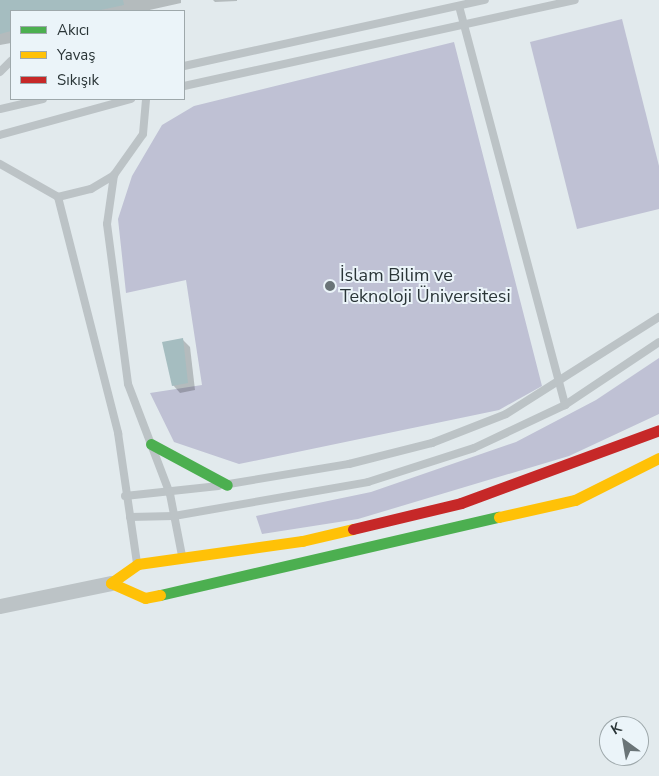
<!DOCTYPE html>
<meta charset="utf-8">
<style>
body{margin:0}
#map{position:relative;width:659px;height:776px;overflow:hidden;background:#e2eaed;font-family:"Nunito Sans",sans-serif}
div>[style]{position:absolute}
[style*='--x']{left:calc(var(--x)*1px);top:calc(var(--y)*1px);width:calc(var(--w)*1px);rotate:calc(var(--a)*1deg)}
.green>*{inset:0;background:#bfc1d4}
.shadow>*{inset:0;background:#0003}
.building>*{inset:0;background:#a5bdc0}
.lane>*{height:8px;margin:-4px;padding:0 4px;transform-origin:4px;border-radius:4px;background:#bcc3c6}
.street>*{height:15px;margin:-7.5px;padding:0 7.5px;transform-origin:7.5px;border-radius:7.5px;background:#bcc3c6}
.fast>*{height:11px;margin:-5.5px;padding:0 5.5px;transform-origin:5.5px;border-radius:5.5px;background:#4caf50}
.slow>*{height:11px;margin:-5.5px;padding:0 5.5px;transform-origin:5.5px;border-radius:5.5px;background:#ffc107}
.jam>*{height:11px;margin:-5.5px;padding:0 5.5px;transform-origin:5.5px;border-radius:5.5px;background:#c62828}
.dots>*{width:14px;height:14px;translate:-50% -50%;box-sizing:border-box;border:2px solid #ebf4f9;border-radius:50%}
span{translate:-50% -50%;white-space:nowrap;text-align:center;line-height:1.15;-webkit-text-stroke:4px #ebf4f9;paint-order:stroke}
.poi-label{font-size:18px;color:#2a3537}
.left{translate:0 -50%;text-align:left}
.legend{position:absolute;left:10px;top:10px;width:175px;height:90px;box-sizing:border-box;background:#ebf4f9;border:1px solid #9ea8ab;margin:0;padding:6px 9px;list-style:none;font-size:15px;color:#2a3537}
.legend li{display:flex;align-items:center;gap:10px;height:25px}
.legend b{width:25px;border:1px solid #9ea8ab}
.north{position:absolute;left:599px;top:716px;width:50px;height:50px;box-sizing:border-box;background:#ebf4f9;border:1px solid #9ea8ab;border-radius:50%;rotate:328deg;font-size:14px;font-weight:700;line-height:20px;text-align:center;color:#2a3537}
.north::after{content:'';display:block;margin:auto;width:18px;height:22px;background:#6a7477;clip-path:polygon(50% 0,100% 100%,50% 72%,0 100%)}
</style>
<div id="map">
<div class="green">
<i style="clip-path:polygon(622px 19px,659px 166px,659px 209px,577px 229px,530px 42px)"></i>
<i style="clip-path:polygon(454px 42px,542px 386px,499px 410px,239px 464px,174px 442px,150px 393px,202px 385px,186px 280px,126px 293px,118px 219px,132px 176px,162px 125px,194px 106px)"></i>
<i style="clip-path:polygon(659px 358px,659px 414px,569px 456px,358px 519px,262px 534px,256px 516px,371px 492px,516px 442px,596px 400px)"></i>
</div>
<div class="shadow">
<i style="clip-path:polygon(0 0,181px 0,181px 3px,145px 11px,11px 11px,11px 43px,0 45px)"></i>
<i style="clip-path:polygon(213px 0,237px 0,237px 1px,215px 2px)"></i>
<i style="clip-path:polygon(183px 340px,190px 347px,195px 390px,180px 393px,173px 385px)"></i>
</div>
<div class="building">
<i style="clip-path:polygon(0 0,123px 0,124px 5px,96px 11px,11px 11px,11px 31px,0 34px)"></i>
<i style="clip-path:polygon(183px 338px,188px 383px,172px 386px,162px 342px)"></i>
</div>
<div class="lane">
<i style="--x:459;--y:6;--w:413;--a:75.1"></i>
<i style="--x:184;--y:66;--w:308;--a:-12.4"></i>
<i style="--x:0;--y:72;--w:16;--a:-45"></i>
<i style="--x:184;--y:86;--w:400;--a:-12.4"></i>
<i style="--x:0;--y:109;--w:44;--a:-13.1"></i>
<i style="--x:0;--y:135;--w:136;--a:-15.4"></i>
<i style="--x:0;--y:164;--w:67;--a:29.6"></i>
<i style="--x:58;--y:197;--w:34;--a:-14"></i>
<i style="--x:91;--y:189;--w:27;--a:-31"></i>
<i style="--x:114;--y:175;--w:50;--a:-54.7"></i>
<i style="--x:143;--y:134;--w:35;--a:-85"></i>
<i style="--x:114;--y:175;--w:49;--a:98.1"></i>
<i style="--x:107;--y:224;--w:161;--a:82.5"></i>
<i style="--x:128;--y:384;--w:118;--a:69.1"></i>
<i style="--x:170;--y:494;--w:63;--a:79"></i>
<i style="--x:58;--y:197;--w:244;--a:75.7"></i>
<i style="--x:118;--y:433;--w:131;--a:81.7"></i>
<i style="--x:229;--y:484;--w:122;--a:-9.5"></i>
<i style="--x:349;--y:464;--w:86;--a:-14.2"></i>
<i style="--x:432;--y:443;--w:79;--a:-21.4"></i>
<i style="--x:506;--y:414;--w:181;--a:-32.4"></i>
<i style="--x:125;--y:496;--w:94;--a:-6.1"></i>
<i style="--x:130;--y:517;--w:44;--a:-1.3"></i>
<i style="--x:174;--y:516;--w:197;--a:-9.9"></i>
<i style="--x:368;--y:482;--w:111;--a:-17.8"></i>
<i style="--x:474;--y:448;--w:101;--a:-25.3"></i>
<i style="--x:565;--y:405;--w:113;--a:-33.8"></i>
</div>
<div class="street">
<i style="--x:0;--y:606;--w:113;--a:-11.7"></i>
</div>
<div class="fast">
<i style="--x:151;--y:444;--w:86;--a:28.3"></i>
<i style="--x:160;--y:595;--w:348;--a:-13"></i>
</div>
<div class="slow">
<i style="--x:499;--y:517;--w:78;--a:-12.6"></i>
<i style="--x:575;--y:500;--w:94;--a:-26.6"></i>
<i style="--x:160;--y:595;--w:15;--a:169"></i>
<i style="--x:145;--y:598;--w:37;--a:-156"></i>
<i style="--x:111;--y:583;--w:33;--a:-35"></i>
<i style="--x:138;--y:564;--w:166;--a:-8"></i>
<i style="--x:302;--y:541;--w:52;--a:-13.2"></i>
</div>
<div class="jam">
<i style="--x:353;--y:529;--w:111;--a:-13.5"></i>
<i style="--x:461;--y:503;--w:211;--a:-20.2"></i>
</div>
<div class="dots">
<i style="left:330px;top:286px;background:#6a7477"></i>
</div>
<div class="poi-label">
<span class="left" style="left:340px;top:286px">İslam Bilim ve<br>Teknoloji Üniversitesi</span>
</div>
<ul class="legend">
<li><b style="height:6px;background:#4caf50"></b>Akıcı</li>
<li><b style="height:6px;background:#ffc107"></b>Yavaş</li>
<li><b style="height:6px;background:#c62828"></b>Sıkışık</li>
</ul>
<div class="north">K</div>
</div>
